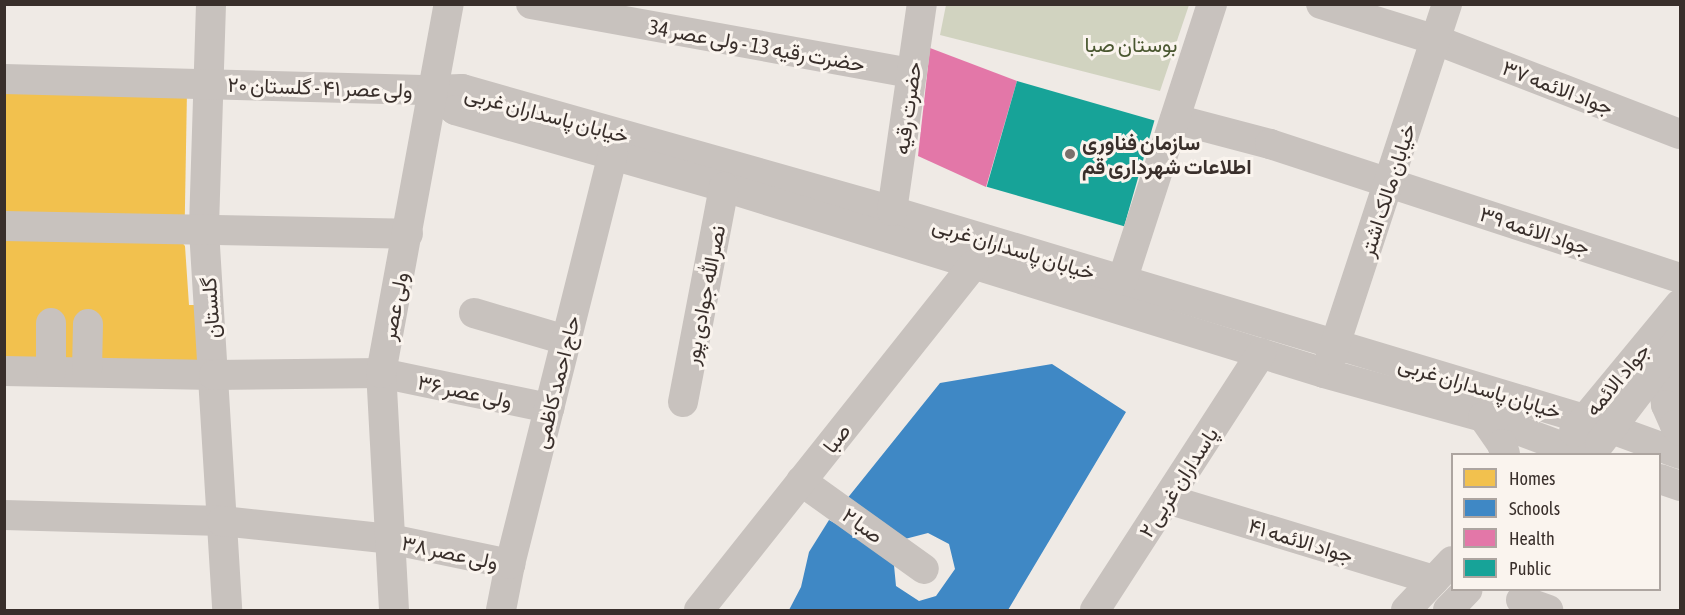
<!DOCTYPE html>
<meta charset="utf-8">
<style>
body{margin:0}
#map{position:relative;width:1685px;height:615px;overflow:hidden;background:#efeae5;font-family:"Asap Condensed",Vazirmatn,sans-serif}
div>[style]{position:absolute}
[style*='--x']{left:calc(var(--x)*1px);top:calc(var(--y)*1px);width:calc(var(--w)*1px);rotate:calc(var(--a)*1deg)}
.green>*{inset:0;background:#d1d3c0}
.homes>*{inset:0;background:#f2c14e;transform-origin:0 0}
.schools>*{inset:0;background:#3f88c5}
.health>*{inset:0;background:#e377a8}
.public>*{inset:0;background:#17a398;transform-origin:0 0}
.minor>*{height:30px;margin:-15px;padding:0 15px;transform-origin:15px;border-radius:15px;background:#c8c2be}
.dots>*{width:16px;height:16px;translate:-50% -50%;box-sizing:border-box;border:3px solid #faf4ee;border-radius:50%}
span{translate:-50% -50%;white-space:nowrap;text-align:center;line-height:1.15;-webkit-text-stroke:6px #faf4ee;paint-order:stroke}
.park-label{font-size:21px;color:#4a5730}
.street-label{font-size:21px;color:#392f2b}
.poi-label{font-size:21px;color:#392f2b;font-weight:700}
.left{translate:0 -50%;text-align:left}
.frame{position:absolute;inset:0;border:6px solid #392f2b;pointer-events:none}
.legend{position:absolute;left:1451px;top:453px;width:210px;height:138px;box-sizing:border-box;background:#faf4ee;border:2px solid #ada5a0;margin:0;padding:8px 10px;list-style:none;font-size:18px;color:#392f2b}
.legend li{display:flex;align-items:center;gap:12px;height:30px}
.legend b{width:30px;border:2px solid #ada5a0}
</style>
<div id="map">
<div class="green">
<i style="clip-path:polygon(946px 5px,946px 4px,1189px 5px,1160px 91px,940px 35px)"></i>
</div>
<div class="homes">
<i style="left:4px;top:89px;width:183px;height:126px;rotate:1deg"></i>
<i style="clip-path:polygon(4px 237px,180px 240px,185px 246px,189px 305px,198px 305px,206px 369px,4px 362px)"></i>
</div>
<div class="schools">
<i style="clip-path:polygon(1052px 364px,1126px 412px,1008px 610px,789px 610px,801px 587px,809px 552px,829px 520px,893px 555px,896px 586px,919px 601px,936px 596px,955px 569px,949px 544px,928px 533px,905px 539px,846px 500px,940px 383px)"></i>
</div>
<div class="health">
<i style="clip-path:polygon(930px 48px,1017px 81px,986px 187px,918px 156px)"></i>
</div>
<div class="public">
<i style="left:1017px;top:81px;width:143px;height:110px;rotate:16deg"></i>
</div>
<div class="minor">
<i style="--x:211;--y:4;--w:226;--a:91.8"></i>
<i style="--x:204;--y:230;--w:381;--a:86.5"></i>
<i style="--x:531;--y:4;--w:387;--a:10.3"></i>
<i style="--x:1321;--y:4;--w:121;--a:17.4"></i>
<i style="--x:1436;--y:40;--w:261;--a:21.1"></i>
<i style="--x:4;--y:79;--w:428;--a:1.5"></i>
<i style="--x:432;--y:90;--w:30;--a:-2"></i>
<i style="--x:462;--y:89;--w:447;--a:15.8"></i>
<i style="--x:892;--y:211;--w:723;--a:16.73"></i>
<i style="--x:1584;--y:419;--w:102;--a:20"></i>
<i style="--x:432;--y:90;--w:30;--a:41"></i>
<i style="--x:455;--y:110;--w:280;--a:16"></i>
<i style="--x:724;--y:187;--w:628;--a:17.22"></i>
<i style="--x:1324;--y:373;--w:165;--a:15.5"></i>
<i style="--x:1483;--y:417;--w:106;--a:20.5"></i>
<i style="--x:1175;--y:119;--w:98;--a:14.7"></i>
<i style="--x:1270;--y:144;--w:431;--a:18.1"></i>
<i style="--x:892;--y:211;--w:209;--a:-81.8"></i>
<i style="--x:4;--y:226;--w:404;--a:1.1"></i>
<i style="--x:1122;--y:281;--w:291;--a:-72"></i>
<i style="--x:474;--y:313;--w:96;--a:16.4"></i>
<i style="--x:1671;--y:356;--w:33;--a:102"></i>
<i style="--x:1664;--y:388;--w:17;--a:83"></i>
<i style="--x:1666;--y:405;--w:22;--a:66"></i>
<i style="--x:1675;--y:425;--w:8;--a:50"></i>
<i style="--x:1330;--y:360;--w:375;--a:-71.8"></i>
<i style="--x:4;--y:371;--w:210;--a:1.1"></i>
<i style="--x:214;--y:375;--w:167;--a:-0.7"></i>
<i style="--x:381;--y:373;--w:172;--a:11.8"></i>
<i style="--x:51;--y:371;--w:48;--a:-90"></i>
<i style="--x:87;--y:371;--w:47;--a:-88.8"></i>
<i style="--x:683;--y:402;--w:219;--a:-79.2"></i>
<i style="--x:1483;--y:417;--w:33;--a:55"></i>
<i style="--x:1502;--y:444;--w:10;--a:73"></i>
<i style="--x:1574;--y:432;--w:166;--a:-50.4"></i>
<i style="--x:1600;--y:443;--w:132;--a:-52.7"></i>
<i style="--x:1660;--y:479;--w:21;--a:19"></i>
<i style="--x:801;--y:481;--w:151;--a:35.6"></i>
<i style="--x:1167;--y:499;--w:279;--a:16.9"></i>
<i style="--x:4;--y:515;--w:218;--a:1.6"></i>
<i style="--x:222;--y:521;--w:169;--a:6.1"></i>
<i style="--x:390;--y:539;--w:123;--a:11.8"></i>
<i style="--x:1521;--y:600;--w:29;--a:20"></i>
<i style="--x:394;--y:610;--w:237;--a:-93.1"></i>
<i style="--x:381;--y:373;--w:375;--a:-79.6"></i>
<i style="--x:501;--y:610;--w:47;--a:-78.9"></i>
<i style="--x:510;--y:564;--w:423;--a:-75.9"></i>
<i style="--x:699;--y:610;--w:441;--a:-51.5"></i>
<i style="--x:1095;--y:610;--w:306;--a:-57.1"></i>
<i style="--x:1406;--y:610;--w:67;--a:-46.8"></i>
<i style="--x:1448;--y:610;--w:28;--a:-46"></i>
</div>
<div class="dots">
<i style="left:1070px;top:154px;background:#79706c"></i>
</div>
<div class="park-label">
<span style="left:1131px;top:44px">بوستان صبا</span>
</div>
<div class="street-label">
<span style="left:757px;top:45px;rotate:10deg">حضرت رقیه 13 - ولی عصر 34</span>
<span style="left:320px;top:87px;rotate:2deg">ولی عصر ۴۱ - گلستان ۲۰</span>
<span style="left:1558px;top:87px;rotate:21deg">جواد الائمه ۳۷</span>
<span style="left:907px;top:108px;rotate:-82deg">حضرت رقیه</span>
<span style="left:547px;top:114px;rotate:15deg">خیابان پاسداران غربی</span>
<span style="left:1387px;top:190px;rotate:-72deg">خیابان مالک اشتر</span>
<span style="left:1535px;top:230px;rotate:18deg">جواد الائمه ۳۹</span>
<span style="left:1014px;top:248px;rotate:17deg">خیابان پاسداران غربی</span>
<span style="left:704px;top:295px;rotate:-79deg">نصرالله جوادی پور</span>
<span style="left:394px;top:306px;rotate:-79deg">ولی عصر</span>
<span style="left:210px;top:308px;rotate:-94deg">گلستان</span>
<span style="left:1617px;top:379px;rotate:-50deg">جواد الائمه</span>
<span style="left:556px;top:382px;rotate:-76deg">حاج احمد کاظمی</span>
<span style="left:1480px;top:387px;rotate:17deg">خیابان پاسداران غربی</span>
<span style="left:465px;top:391px;rotate:12deg">ولی عصر ۳۶</span>
<span style="left:836px;top:438px;rotate:-52deg">صبا</span>
<span style="left:1178px;top:482px;rotate:-57deg">پاسداران غربی ۲</span>
<span style="left:863px;top:525px;rotate:36deg">صبا ۲</span>
<span style="left:1301px;top:540px;rotate:17deg">جواد الائمه ۴۱</span>
<span style="left:450px;top:552px;rotate:12deg">ولی عصر ۳۸</span>
</div>
<div class="poi-label">
<span class="left" style="left:1082px;top:154px">سازمان فناوری<br>اطلاعات شهرداری قم</span>
</div>
<div class="frame"></div>
<ul class="legend">
<li><b style="height:16px;background:#f2c14e"></b>Homes</li>
<li><b style="height:16px;background:#3f88c5"></b>Schools</li>
<li><b style="height:16px;background:#e377a8"></b>Health</li>
<li><b style="height:16px;background:#17a398"></b>Public</li>
</ul>
</div>
